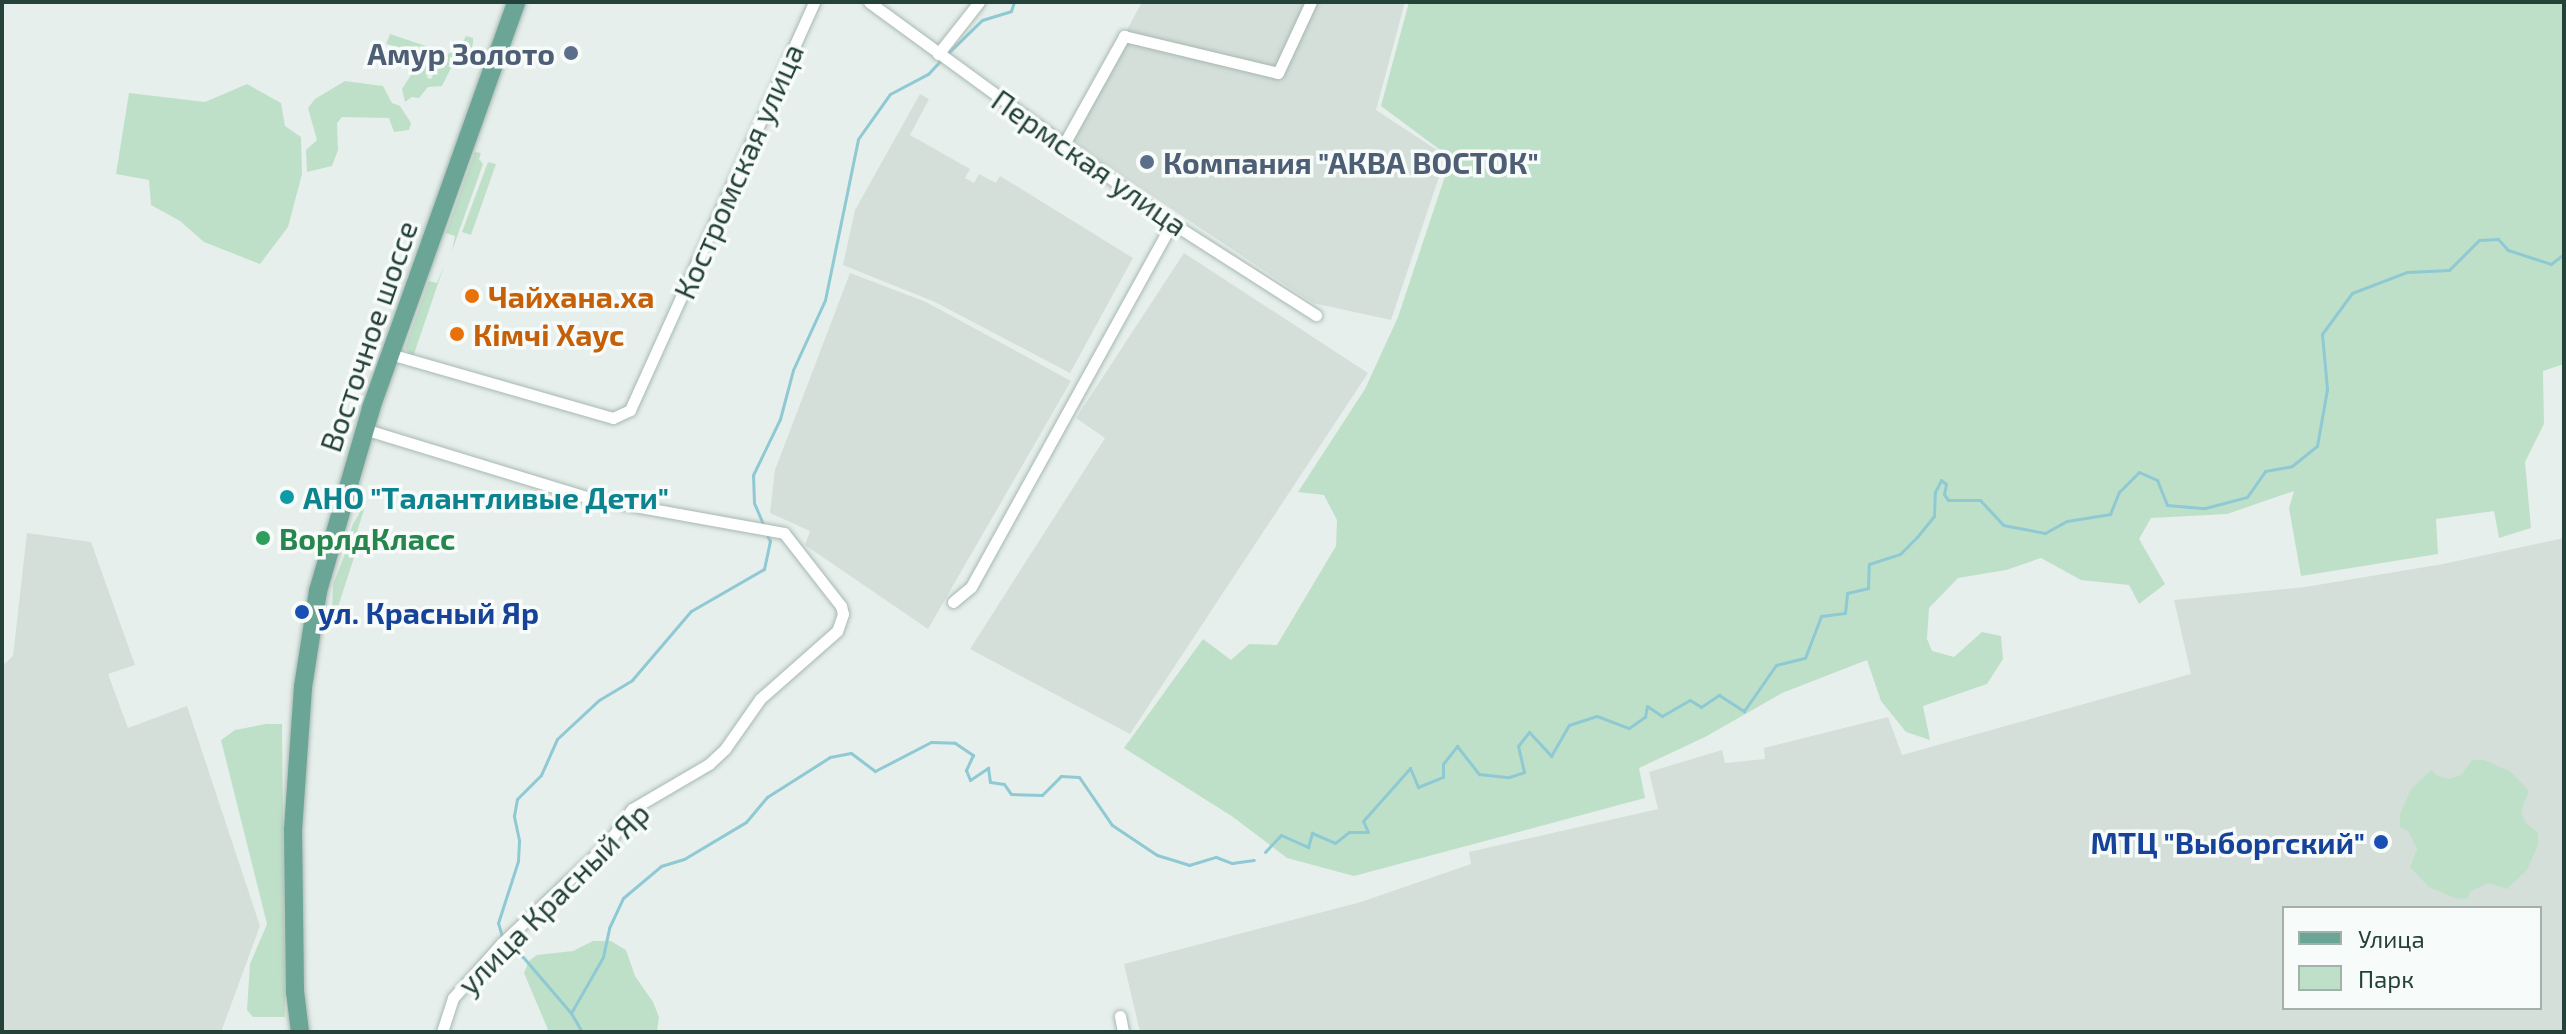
<!DOCTYPE html>
<meta charset="utf-8">
<style>
body{margin:0}
#map{position:relative;width:2566px;height:1034px;overflow:hidden;background:#e6efeb;font-family:"Exo 2",sans-serif}
div>[style]{position:absolute}
[style*='--x']{left:calc(var(--x)*1px);top:calc(var(--y)*1px);width:calc(var(--w)*1px);rotate:calc(var(--a)*1deg)}
.built>*{inset:0;background:#d4dfda}
.green>*{inset:0;background:#bfe0c8}
.stream>*{height:3px;margin:-1.5px;padding:0 1.5px;transform-origin:1.5px;border-radius:1.5px;background:#8ec9d4}
.roads{filter:drop-shadow(0 0 2px #a8b8b2) drop-shadow(0 0 2px #a8b8b2)}
.street>*{height:11px;margin:-5.5px;padding:0 5.5px;transform-origin:5.5px;border-radius:5.5px;background:#fff}
.primary>*{height:18px;margin:-9px;padding:0 9px;transform-origin:9px;border-radius:9px;background:#6aa596}
.dots>*{width:22px;height:22px;translate:-50% -50%;box-sizing:border-box;border:4px solid #f7fbf9;border-radius:50%}
span{translate:-50% -50%;white-space:nowrap;text-align:center;line-height:1.15;-webkit-text-stroke:7px #f7fbf9;paint-order:stroke}
.service-label{font-size:30px;color:#4e5e75;font-weight:700}
.right{translate:-100% -50%;text-align:right}
.left{translate:0 -50%;text-align:left}
.street-label{font-size:30px;color:#24423a}
.food-label{font-size:30px;color:#c56008;font-weight:700}
.culture-label{font-size:30px;color:#0d838f;font-weight:700}
.leisure-label{font-size:30px;color:#27864d;font-weight:700}
.transit-label{font-size:30px;color:#164399;font-weight:700}
.frame{position:absolute;inset:0;border:4px solid #24423a;pointer-events:none}
.legend{position:absolute;left:2282px;top:906px;width:260px;height:104px;box-sizing:border-box;background:#f7fbf9;border:2px solid #a3b1ad;margin:0;padding:10px 14px;list-style:none;font-size:24px;color:#24423a}
.legend li{display:flex;align-items:center;gap:16px;height:40px}
.legend b{width:40px;border:2px solid #a3b1ad}
</style>
<div id="map">
<div class="built">
<i style="clip-path:polygon(1142px 2px,1405px 2px,1376px 110px,1446px 156px,1391px 320px,1313px 303px,1068px 140px)"></i>
<i style="clip-path:polygon(920px 94px,929px 99px,910px 135px,970px 169px,965px 178px,974px 183px,979px 174px,996px 183px,1000px 176px,1133px 258px,1070px 373px,935px 302px,843px 265px,855px 210px)"></i>
<i style="clip-path:polygon(1184px 253px,1368px 373px,1130px 734px,970px 649px,1105px 438px,1076px 418px)"></i>
<i style="clip-path:polygon(850px 273px,926px 302px,1071px 381px,928px 629px,805px 545px,810px 531px,770px 513px,775px 470px)"></i>
<i style="clip-path:polygon(27px 533px,91px 542px,135px 665px,108px 674px,128px 728px,187px 706px,260px 926px,221px 1032px,2px 1032px,2px 666px,13px 656px)"></i>
<i style="clip-path:polygon(evenodd,2564px 538px,2564px 1032px,1140px 1032px,1124px 964px,1361px 902px,1471px 864px,1469px 852px,1658px 809px,1649px 772px,1722px 750px,1725px 763px,1765px 759px,1764px 748px,1888px 717px,1902px 755px,2191px 674px,2174px 600px,2305px 587px,2443px 564px,2564px 538px,2284px 908px,2540px 908px,2540px 1008px,2284px 1008px,2284px 908px)"></i>
</div>
<div class="green">
<i style="clip-path:polygon(1409px 2px,2564px 2px,2564px 364px,2543px 371px,2544px 424px,2525px 462px,2531px 528px,2499px 538px,2494px 511px,2436px 519px,2438px 554px,2301px 576px,2289px 508px,2294px 491px,2227px 514px,2151px 518px,2139px 539px,2165px 584px,2139px 604px,2129px 585px,2081px 580px,2041px 558px,2006px 570px,1958px 578px,1929px 608px,1927px 639px,1932px 651px,1954px 657px,1982px 632px,2001px 636px,2003px 659px,1987px 684px,1923px 706px,1930px 740px,1906px 732px,1881px 701px,1867px 660px,1782px 693px,1705px 737px,1639px 768px,1645px 798px,1354px 876px,1287px 858px,1233px 817px,1124px 748px,1203px 639px,1231px 660px,1249px 644px,1277px 645px,1336px 546px,1337px 520px,1324px 495px,1298px 492px,1365px 389px,1398px 317px,1451px 158px,1381px 106px)"></i>
<i style="clip-path:polygon(390px 34px,426px 46px,430px 66px,427px 78px,431px 79px,443px 55px,458px 51px,466px 36px,473px 38px,473px 43px,470px 54px,453px 64px,442px 86px,428px 87px,419px 98px,412px 97px,405px 102px,402px 89px,411px 75px,416px 51px,386px 44px)"></i>
<i style="clip-path:polygon(345px 81px,383px 86px,392px 103px,400px 106px,411px 123px,409px 130px,394px 132px,389px 118px,342px 117px,337px 123px,338px 150px,332px 166px,307px 172px,306px 150px,317px 140px,308px 108px,315px 99px)"></i>
<i style="clip-path:polygon(247px 84px,281px 103px,285px 126px,301px 137px,302px 174px,288px 227px,260px 264px,204px 242px,180px 221px,151px 205px,149px 180px,116px 174px,129px 93px,205px 102px)"></i>
<i style="clip-path:polygon(475px 152px,481px 153px,479px 159px,483px 164px,452px 251px,455px 236px,446px 233px)"></i>
<i style="clip-path:polygon(488px 162px,496px 164px,471px 235px,462px 232px)"></i>
<i style="clip-path:polygon(444px 266px,413px 357px,411px 356px,405px 348px,429px 281px,437px 283px)"></i>
<i style="clip-path:polygon(367px 500px,356px 535px,359px 542px,336px 613px,332px 614px,333px 584px,345px 554px,350px 555px,353px 543px,347px 541px,353px 524px)"></i>
<i style="clip-path:polygon(266px 724px,282px 724px,285px 1017px,253px 1017px,247px 1010px,250px 964px,267px 924px,221px 740px,235px 730px)"></i>
<i style="clip-path:polygon(2472px 760px,2484px 760px,2510px 771px,2529px 791px,2521px 811px,2525px 822px,2538px 833px,2538px 845px,2527px 870px,2507px 889px,2489px 883px,2471px 891px,2467px 899px,2454px 898px,2429px 887px,2410px 867px,2417px 849px,2408px 831px,2400px 827px,2400px 814px,2411px 789px,2431px 770px,2438px 776px,2450px 779px,2461px 775px)"></i>
<i style="clip-path:polygon(593px 941px,611px 941px,626px 950px,635px 976px,653px 1002px,659px 1017px,657px 1032px,549px 1032px,524px 973px,529px 961px,537px 955px,573px 951px)"></i>
</div>
<div class="stream">
<i style="--x:947;--y:54;--w:49;--a:-44.2"></i>
<i style="--x:982;--y:20;--w:30;--a:-17"></i>
<i style="--x:1011;--y:11;--w:9;--a:-72"></i>
<i style="--x:763;--y:524;--w:23;--a:-113"></i>
<i style="--x:754;--y:503;--w:28;--a:-92"></i>
<i style="--x:753;--y:475;--w:62;--a:-64.3"></i>
<i style="--x:780;--y:419;--w:51;--a:-75.1"></i>
<i style="--x:793;--y:370;--w:77;--a:-65.4"></i>
<i style="--x:825;--y:300;--w:164;--a:-78.4"></i>
<i style="--x:858;--y:139;--w:55;--a:-54.6"></i>
<i style="--x:890;--y:94;--w:43;--a:-27.8"></i>
<i style="--x:928;--y:74;--w:21;--a:-47"></i>
<i style="--x:1265;--y:852;--w:23;--a:-47"></i>
<i style="--x:1281;--y:835;--w:30;--a:24"></i>
<i style="--x:1308;--y:847;--w:15;--a:-74"></i>
<i style="--x:1312;--y:833;--w:25;--a:23"></i>
<i style="--x:1335;--y:843;--w:18;--a:-38"></i>
<i style="--x:1349;--y:832;--w:19;--a:0"></i>
<i style="--x:1368;--y:832;--w:12;--a:-114"></i>
<i style="--x:1363;--y:821;--w:71;--a:-48.4"></i>
<i style="--x:1410;--y:768;--w:21;--a:67"></i>
<i style="--x:1418;--y:787;--w:27;--a:-22"></i>
<i style="--x:1443;--y:777;--w:13;--a:-90"></i>
<i style="--x:1443;--y:764;--w:23;--a:-52"></i>
<i style="--x:1457;--y:746;--w:36;--a:52"></i>
<i style="--x:1479;--y:774;--w:30;--a:6"></i>
<i style="--x:1509;--y:777;--w:16;--a:-18"></i>
<i style="--x:1524;--y:772;--w:27;--a:-103"></i>
<i style="--x:1518;--y:746;--w:18;--a:-52"></i>
<i style="--x:1529;--y:732;--w:33;--a:47"></i>
<i style="--x:1551;--y:756;--w:36;--a:-60"></i>
<i style="--x:1569;--y:725;--w:29;--a:-18"></i>
<i style="--x:1597;--y:716;--w:34;--a:21"></i>
<i style="--x:1629;--y:728;--w:19;--a:-35"></i>
<i style="--x:1645;--y:717;--w:11;--a:-80"></i>
<i style="--x:1647;--y:706;--w:18;--a:34"></i>
<i style="--x:1662;--y:716;--w:32;--a:-30"></i>
<i style="--x:1690;--y:700;--w:13;--a:32"></i>
<i style="--x:1701;--y:707;--w:22;--a:-34"></i>
<i style="--x:1719;--y:695;--w:30;--a:33"></i>
<i style="--x:1744;--y:711;--w:56;--a:-55.2"></i>
<i style="--x:1776;--y:665;--w:30;--a:-14"></i>
<i style="--x:1805;--y:658;--w:45;--a:-69.1"></i>
<i style="--x:1821;--y:616;--w:24;--a:-7"></i>
<i style="--x:1845;--y:613;--w:20;--a:-84"></i>
<i style="--x:1847;--y:593;--w:22;--a:-13"></i>
<i style="--x:1868;--y:588;--w:24;--a:-88"></i>
<i style="--x:1869;--y:564;--w:33;--a:-18"></i>
<i style="--x:1900;--y:554;--w:24;--a:-45"></i>
<i style="--x:1917;--y:537;--w:27;--a:-51"></i>
<i style="--x:1934;--y:516;--w:24;--a:-88"></i>
<i style="--x:1935;--y:492;--w:13;--a:-63"></i>
<i style="--x:1941;--y:480;--w:6;--a:39"></i>
<i style="--x:1946;--y:484;--w:10;--a:101"></i>
<i style="--x:1944;--y:494;--w:7;--a:56"></i>
<i style="--x:1948;--y:500;--w:32;--a:0"></i>
<i style="--x:1980;--y:500;--w:34;--a:47"></i>
<i style="--x:2003;--y:525;--w:43;--a:10.8"></i>
<i style="--x:2045;--y:533;--w:25;--a:-29"></i>
<i style="--x:2067;--y:521;--w:44;--a:-9.2"></i>
<i style="--x:2110;--y:514;--w:24;--a:-68"></i>
<i style="--x:2119;--y:492;--w:28;--a:-45"></i>
<i style="--x:2139;--y:472;--w:20;--a:24"></i>
<i style="--x:2157;--y:480;--w:27;--a:68"></i>
<i style="--x:2167;--y:505;--w:38;--a:5"></i>
<i style="--x:2205;--y:508;--w:43;--a:-14.7"></i>
<i style="--x:2247;--y:497;--w:32;--a:-55"></i>
<i style="--x:2265;--y:471;--w:27;--a:-10"></i>
<i style="--x:2292;--y:466;--w:32;--a:-39"></i>
<i style="--x:2317;--y:446;--w:58;--a:-80"></i>
<i style="--x:2327;--y:389;--w:55;--a:-95.2"></i>
<i style="--x:2322;--y:334;--w:51;--a:-53.8"></i>
<i style="--x:2352;--y:293;--w:59;--a:-20.9"></i>
<i style="--x:2407;--y:272;--w:42;--a:-2.7"></i>
<i style="--x:2449;--y:270;--w:42;--a:-45"></i>
<i style="--x:2479;--y:240;--w:19;--a:-3"></i>
<i style="--x:2498;--y:239;--w:15;--a:48"></i>
<i style="--x:2508;--y:250;--w:45;--a:18"></i>
<i style="--x:2551;--y:264;--w:16;--a:-38"></i>
<i style="--x:503;--y:940;--w:18;--a:-106"></i>
<i style="--x:498;--y:923;--w:65;--a:-72.1"></i>
<i style="--x:518;--y:861;--w:21;--a:-87"></i>
<i style="--x:519;--y:840;--w:25;--a:-102"></i>
<i style="--x:514;--y:816;--w:17;--a:-80"></i>
<i style="--x:517;--y:799;--w:34;--a:-45"></i>
<i style="--x:541;--y:775;--w:39;--a:-66"></i>
<i style="--x:557;--y:739;--w:57;--a:-42.9"></i>
<i style="--x:599;--y:700;--w:39;--a:-31"></i>
<i style="--x:632;--y:680;--w:91;--a:-49.5"></i>
<i style="--x:691;--y:611;--w:84;--a:-29.9"></i>
<i style="--x:764;--y:569;--w:29;--a:-78"></i>
<i style="--x:770;--y:541;--w:7;--a:-117"></i>
<i style="--x:507;--y:946;--w:19;--a:35"></i>
<i style="--x:523;--y:957;--w:74;--a:49.4"></i>
<i style="--x:582;--y:1032;--w:22;--a:-120"></i>
<i style="--x:571;--y:1013;--w:64;--a:-60.3"></i>
<i style="--x:603;--y:957;--w:30;--a:-78"></i>
<i style="--x:609;--y:928;--w:33;--a:-65"></i>
<i style="--x:623;--y:898;--w:50;--a:-40.1"></i>
<i style="--x:661;--y:866;--w:24;--a:-17"></i>
<i style="--x:684;--y:859;--w:72;--a:-30.8"></i>
<i style="--x:746;--y:822;--w:33;--a:-50"></i>
<i style="--x:767;--y:797;--w:75;--a:-32.4"></i>
<i style="--x:830;--y:757;--w:21;--a:-11"></i>
<i style="--x:851;--y:753;--w:30;--a:37"></i>
<i style="--x:875;--y:771;--w:63;--a:-27.4"></i>
<i style="--x:931;--y:742;--w:24;--a:2"></i>
<i style="--x:955;--y:743;--w:22;--a:34"></i>
<i style="--x:973;--y:755;--w:17;--a:115"></i>
<i style="--x:966;--y:770;--w:11;--a:68"></i>
<i style="--x:970;--y:780;--w:22;--a:-34"></i>
<i style="--x:988;--y:768;--w:14;--a:82"></i>
<i style="--x:990;--y:782;--w:14;--a:8"></i>
<i style="--x:1004;--y:784;--w:12;--a:55"></i>
<i style="--x:1011;--y:794;--w:31;--a:2"></i>
<i style="--x:1042;--y:795;--w:27;--a:-45"></i>
<i style="--x:1061;--y:776;--w:18;--a:3"></i>
<i style="--x:1079;--y:777;--w:58;--a:55.5"></i>
<i style="--x:1112;--y:825;--w:54;--a:33.7"></i>
<i style="--x:1157;--y:855;--w:34;--a:17"></i>
<i style="--x:1189;--y:865;--w:28;--a:-17"></i>
<i style="--x:1216;--y:857;--w:17;--a:21"></i>
<i style="--x:1232;--y:863;--w:22;--a:-8"></i>
</div>
<div class="roads">
<div class="street">
<i style="--x:869;--y:2;--w:375;--a:36.1"></i>
<i style="--x:1172;--y:223;--w:171;--a:32.6"></i>
<i style="--x:938;--y:54;--w:66;--a:-51.7"></i>
<i style="--x:1064;--y:144;--w:124;--a:-60.9"></i>
<i style="--x:1124;--y:36;--w:158;--a:13.5"></i>
<i style="--x:1278;--y:73;--w:78;--a:-65.1"></i>
<i style="--x:390;--y:354;--w:232;--a:16"></i>
<i style="--x:613;--y:418;--w:19;--a:-25"></i>
<i style="--x:630;--y:410;--w:448;--a:-65.7"></i>
<i style="--x:364;--y:429;--w:236;--a:17"></i>
<i style="--x:590;--y:498;--w:197;--a:10.2"></i>
<i style="--x:784;--y:533;--w:93;--a:52"></i>
<i style="--x:841;--y:606;--w:8;--a:76"></i>
<i style="--x:843;--y:614;--w:18;--a:109"></i>
<i style="--x:837;--y:631;--w:103;--a:138.6"></i>
<i style="--x:760;--y:699;--w:61;--a:125"></i>
<i style="--x:725;--y:749;--w:22;--a:137"></i>
<i style="--x:709;--y:764;--w:89;--a:149.7"></i>
<i style="--x:632;--y:809;--w:42;--a:125.2"></i>
<i style="--x:608;--y:843;--w:146;--a:136.7"></i>
<i style="--x:502;--y:943;--w:74;--a:131.7"></i>
<i style="--x:453;--y:998;--w:36;--a:108"></i>
<i style="--x:953;--y:602;--w:23;--a:-40"></i>
<i style="--x:971;--y:587;--w:416;--a:-61.1"></i>
<i style="--x:1120;--y:1016;--w:16;--a:79"></i>
</div>
<div class="primary">
<i style="--x:300;--y:1032;--w:39;--a:-97"></i>
<i style="--x:295;--y:993;--w:163;--a:-90.7"></i>
<i style="--x:293;--y:830;--w:143;--a:-86"></i>
<i style="--x:303;--y:687;--w:97;--a:-81.1"></i>
<i style="--x:318;--y:591;--w:191;--a:-73.8"></i>
<i style="--x:371;--y:408;--w:431;--a:-70.3"></i>
</div>
</div>
<div class="dots">
<i style="left:571px;top:53px;background:#5c6f8a"></i>
<i style="left:1147px;top:162px;background:#5c6f8a"></i>
<i style="left:472px;top:296px;background:#e8710a"></i>
<i style="left:457px;top:334px;background:#e8710a"></i>
<i style="left:287px;top:497px;background:#0f9aa8"></i>
<i style="left:263px;top:538px;background:#2e9e5b"></i>
<i style="left:302px;top:612px;background:#1a4fb4"></i>
<i style="left:2381px;top:842px;background:#1a4fb4"></i>
</div>
<div class="service-label">
<span class="right" style="left:555px;top:53px">Амур Золото</span>
<span class="left" style="left:1163px;top:162px">Компания "АКВА ВОСТОК"</span>
</div>
<div class="street-label">
<span style="left:1090px;top:162px;rotate:35deg">Пермская улица</span>
<span style="left:738px;top:171px;rotate:-66deg">Костромская улица</span>
<span style="left:368px;top:336px;rotate:-71deg">Восточное шоссе</span>
<span style="left:553px;top:898px;rotate:-45deg">улица Красный Яр</span>
</div>
<div class="food-label">
<span class="left" style="left:488px;top:296px">Чайхана.ха</span>
<span class="left" style="left:473px;top:334px">Кiмчi Хаус</span>
</div>
<div class="culture-label">
<span class="left" style="left:303px;top:497px">АНО "Талантливые Дети"</span>
</div>
<div class="leisure-label">
<span class="left" style="left:279px;top:538px">ВорлдКласс</span>
</div>
<div class="transit-label">
<span class="left" style="left:318px;top:612px">ул. Красный Яр</span>
<span class="right" style="left:2365px;top:842px">МТЦ "Выборгский"</span>
</div>
<div class="frame"></div>
<ul class="legend">
<li><b style="height:10px;background:#6aa596"></b>Улица</li>
<li><b style="height:22px;background:#bfe0c8"></b>Парк</li>
</ul>
</div>
